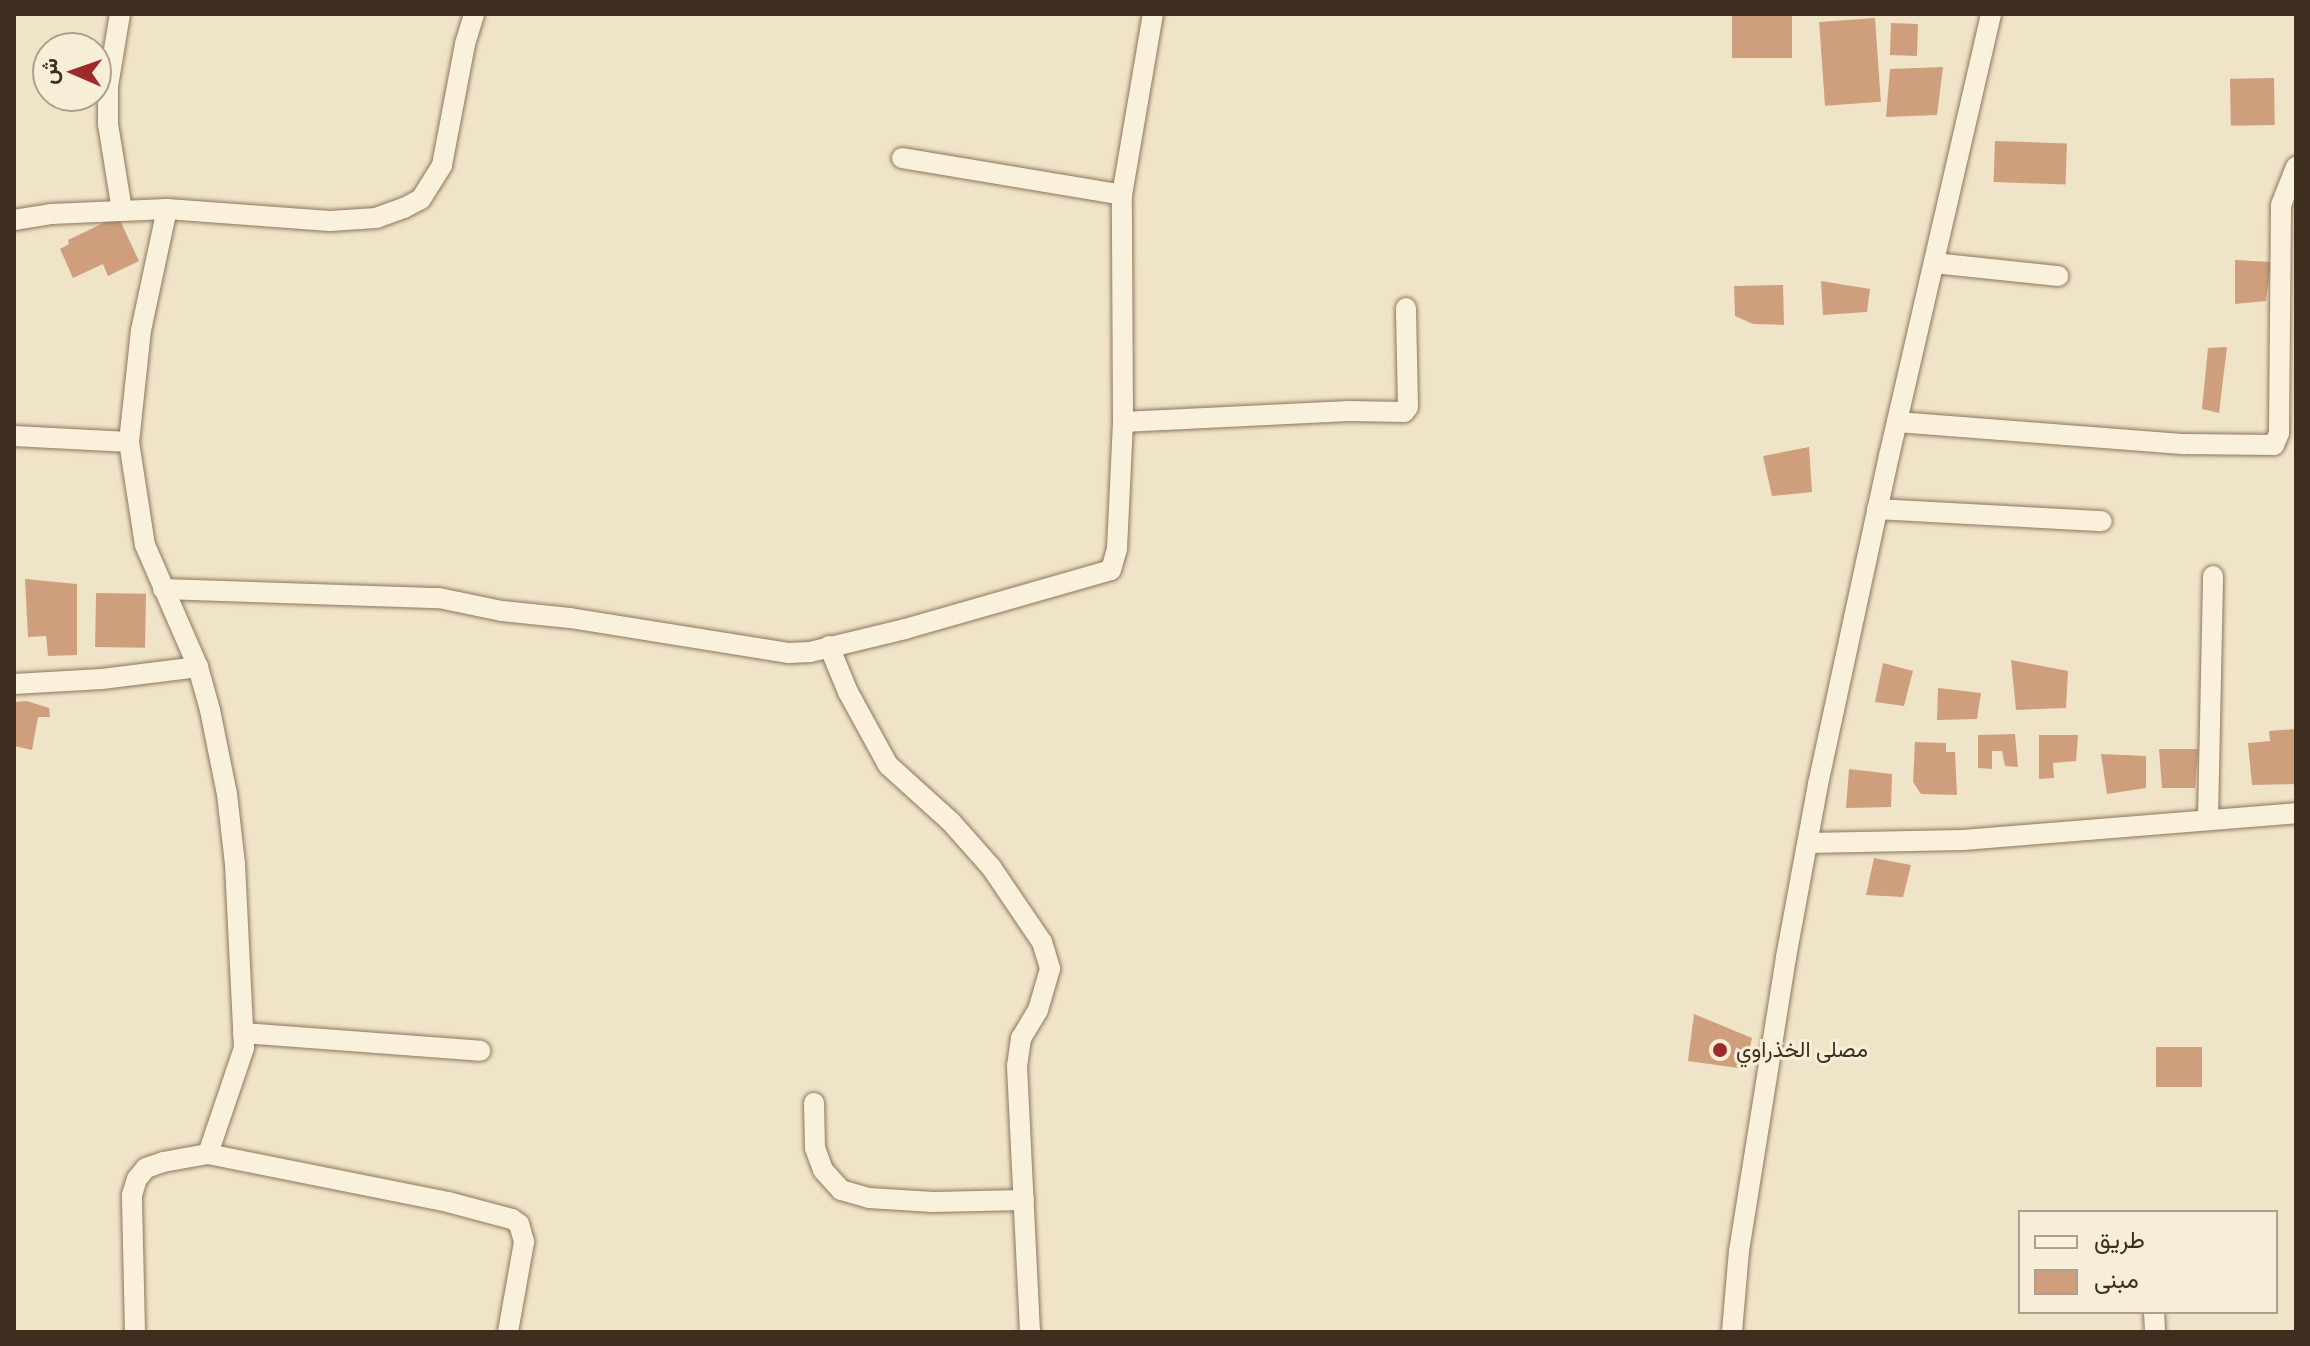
<!DOCTYPE html>
<meta charset="utf-8">
<style>
body{margin:0}
#map{position:relative;width:2310px;height:1346px;overflow:hidden;background:#f0e4c8;font-family:"Times New Roman",Vazirmatn,serif}
div>[style]{position:absolute}
[style*='--x']{left:calc(var(--x)*1px);top:calc(var(--y)*1px);width:calc(var(--w)*1px);rotate:calc(var(--a)*1deg)}
.building>*{inset:0;background:#cf9f7d;transform-origin:0 0}
.roads{filter:drop-shadow(0 0 2px #8d765c) drop-shadow(0 0 2px #8d765c)}
.minor>*{height:20px;margin:-10px;padding:0 10px;transform-origin:10px;border-radius:10px;background:#faf1dc}
.dots>*{width:22px;height:22px;translate:-50% -50%;box-sizing:border-box;border:4px solid #f7eed8;border-radius:50%}
span{translate:-50% -50%;white-space:nowrap;text-align:center;line-height:1.15;-webkit-text-stroke:6px #f7eed8;paint-order:stroke}
.poi-label{font-size:22px;color:#3d2e20}
.left{translate:0 -50%;text-align:left}
.frame{position:absolute;inset:0;border:16px solid #3d2e20;pointer-events:none}
.legend{position:absolute;left:2018px;top:1210px;width:260px;height:104px;box-sizing:border-box;background:#f7eed8;border:2px solid #ada18e;margin:0;padding:10px 14px;list-style:none;font-size:24px;color:#3d2e20}
.legend li{display:flex;align-items:center;gap:16px;height:40px}
.legend b{width:40px;border:2px solid #ada18e}
.north{position:absolute;left:32px;top:32px;width:80px;height:80px;box-sizing:border-box;background:#f7eed8;border:2px solid #ada18e;border-radius:50%;rotate:272deg;font-size:22px;font-weight:700;line-height:32px;text-align:center;color:#3d2e20}
.north::after{content:'';display:block;margin:auto;width:28px;height:36px;background:#9e2a2b;clip-path:polygon(50% 0,100% 100%,50% 72%,0 100%)}
</style>
<div id="map">
<div class="building">
<i style="left:1732px;top:14px;width:60px;height:44px"></i>
<i style="left:1875px;top:18px;width:84px;height:56px;rotate:86deg"></i>
<i style="left:1891px;top:23px;width:27px;height:32px;rotate:2deg"></i>
<i style="clip-path:polygon(1943px 67px,1937px 115px,1886px 117px,1890px 69px)"></i>
<i style="left:2274px;top:78px;width:47px;height:44px;rotate:89deg"></i>
<i style="left:1995px;top:141px;width:72px;height:41px;rotate:2deg"></i>
<i style="clip-path:polygon(118px 216px,139px 261px,108px 276px,103px 264px,73px 278px,60px 249px,69px 244px,68px 240px)"></i>
<i style="clip-path:polygon(2235px 260px,2271px 262px,2266px 301px,2235px 304px)"></i>
<i style="clip-path:polygon(1821px 281px,1870px 289px,1867px 312px,1823px 315px)"></i>
<i style="clip-path:polygon(1783px 285px,1784px 325px,1753px 324px,1735px 316px,1734px 286px)"></i>
<i style="clip-path:polygon(2227px 347px,2219px 413px,2202px 409px,2208px 348px)"></i>
<i style="clip-path:polygon(1809px 447px,1812px 492px,1772px 496px,1763px 456px)"></i>
<i style="clip-path:polygon(25px 579px,77px 584px,77px 655px,48px 656px,46px 636px,28px 637px)"></i>
<i style="left:96px;top:593px;width:50px;height:54px;rotate:1deg"></i>
<i style="clip-path:polygon(2011px 660px,2068px 671px,2066px 708px,2016px 710px)"></i>
<i style="clip-path:polygon(1883px 663px,1913px 671px,1904px 706px,1875px 702px)"></i>
<i style="clip-path:polygon(1938px 688px,1981px 693px,1977px 719px,1937px 720px)"></i>
<i style="clip-path:polygon(27px 701px,49px 708px,50px 717px,38px 717px,32px 750px,14px 746px,14px 702px)"></i>
<i style="clip-path:polygon(2296px 729px,2296px 784px,2252px 785px,2248px 743px,2270px 741px,2269px 731px)"></i>
<i style="clip-path:polygon(2015px 734px,2018px 767px,2005px 766px,2002px 751px,1992px 751px,1992px 769px,1978px 768px,1978px 735px)"></i>
<i style="clip-path:polygon(2039px 735px,2078px 735px,2076px 761px,2053px 763px,2054px 778px,2039px 779px)"></i>
<i style="clip-path:polygon(1915px 742px,1946px 743px,1946px 752px,1955px 752px,1957px 795px,1921px 794px,1913px 782px)"></i>
<i style="clip-path:polygon(2159px 749px,2198px 749px,2195px 788px,2162px 788px)"></i>
<i style="clip-path:polygon(2101px 754px,2146px 756px,2146px 788px,2107px 794px)"></i>
<i style="clip-path:polygon(1849px 769px,1892px 774px,1891px 807px,1846px 808px)"></i>
<i style="clip-path:polygon(1874px 858px,1911px 865px,1903px 897px,1866px 895px)"></i>
<i style="clip-path:polygon(1694px 1014px,1752px 1038px,1745px 1069px,1688px 1061px)"></i>
<i style="left:2202px;top:1047px;width:40px;height:46px;rotate:90deg"></i>
</div>
<div class="roads">
<div class="minor">
<i style="--x:120;--y:14;--w:73;--a:99.5"></i>
<i style="--x:108;--y:86;--w:38;--a:90"></i>
<i style="--x:108;--y:124;--w:87;--a:80.8"></i>
<i style="--x:902;--y:158;--w:223;--a:9.5"></i>
<i style="--x:167;--y:209;--w:124;--a:102.1"></i>
<i style="--x:141;--y:330;--w:113;--a:96.1"></i>
<i style="--x:129;--y:442;--w:104;--a:81.2"></i>
<i style="--x:145;--y:545;--w:133;--a:66.5"></i>
<i style="--x:198;--y:667;--w:45;--a:74.4"></i>
<i style="--x:210;--y:710;--w:86;--a:78.6"></i>
<i style="--x:227;--y:794;--w:70;--a:83.5"></i>
<i style="--x:235;--y:864;--w:184;--a:87.2"></i>
<i style="--x:244;--y:1048;--w:112;--a:108.8"></i>
<i style="--x:208;--y:1154;--w:245;--a:11.3"></i>
<i style="--x:448;--y:1202;--w:66;--a:14.9"></i>
<i style="--x:512;--y:1219;--w:9;--a:36"></i>
<i style="--x:519;--y:1224;--w:19;--a:74"></i>
<i style="--x:524;--y:1242;--w:91;--a:100.1"></i>
<i style="--x:14;--y:220;--w:37;--a:-9"></i>
<i style="--x:51;--y:214;--w:116;--a:-2.5"></i>
<i style="--x:167;--y:209;--w:163;--a:4.2"></i>
<i style="--x:330;--y:221;--w:46;--a:-3.7"></i>
<i style="--x:376;--y:218;--w:30;--a:-20"></i>
<i style="--x:404;--y:208;--w:19;--a:-28"></i>
<i style="--x:421;--y:199;--w:40;--a:-58"></i>
<i style="--x:442;--y:165;--w:123;--a:-79.2"></i>
<i style="--x:465;--y:44;--w:31;--a:-73"></i>
<i style="--x:1934;--y:263;--w:125;--a:6"></i>
<i style="--x:1123;--y:422;--w:226;--a:-2.8"></i>
<i style="--x:1349;--y:411;--w:55;--a:1"></i>
<i style="--x:1404;--y:412;--w:6;--a:-51"></i>
<i style="--x:1408;--y:407;--w:99;--a:-91.2"></i>
<i style="--x:1897;--y:422;--w:289;--a:4.4"></i>
<i style="--x:2185;--y:444;--w:89;--a:0.6"></i>
<i style="--x:2274;--y:445;--w:13;--a:-67"></i>
<i style="--x:2279;--y:433;--w:228;--a:-89.5"></i>
<i style="--x:2281;--y:205;--w:41;--a:-68.5"></i>
<i style="--x:14;--y:436;--w:115;--a:3"></i>
<i style="--x:1877;--y:509;--w:225;--a:3.1"></i>
<i style="--x:163;--y:589;--w:276;--a:1.9"></i>
<i style="--x:439;--y:598;--w:64;--a:11.7"></i>
<i style="--x:502;--y:611;--w:68;--a:5.9"></i>
<i style="--x:570;--y:618;--w:222;--a:9.1"></i>
<i style="--x:789;--y:653;--w:21;--a:-3"></i>
<i style="--x:810;--y:652;--w:98;--a:-13.6"></i>
<i style="--x:905;--y:629;--w:214;--a:-16"></i>
<i style="--x:1111;--y:570;--w:22;--a:-74"></i>
<i style="--x:1117;--y:549;--w:127;--a:-87.3"></i>
<i style="--x:1123;--y:422;--w:227;--a:-90.3"></i>
<i style="--x:1122;--y:195;--w:184;--a:-80.3"></i>
<i style="--x:829;--y:646;--w:50;--a:67.6"></i>
<i style="--x:848;--y:692;--w:83;--a:61.3"></i>
<i style="--x:888;--y:765;--w:85;--a:42.1"></i>
<i style="--x:951;--y:822;--w:60;--a:48.4"></i>
<i style="--x:991;--y:867;--w:91;--a:55.8"></i>
<i style="--x:1042;--y:942;--w:28;--a:73"></i>
<i style="--x:1050;--y:969;--w:43;--a:106.3"></i>
<i style="--x:1038;--y:1010;--w:33;--a:121"></i>
<i style="--x:1021;--y:1038;--w:28;--a:98"></i>
<i style="--x:1017;--y:1066;--w:266;--a:87.2"></i>
<i style="--x:14;--y:684;--w:88;--a:-3.3"></i>
<i style="--x:102;--y:679;--w:97;--a:-7.1"></i>
<i style="--x:2208;--y:819;--w:243;--a:-88.8"></i>
<i style="--x:1808;--y:843;--w:155;--a:-1.1"></i>
<i style="--x:1963;--y:840;--w:334;--a:-4.6"></i>
<i style="--x:243;--y:1033;--w:238;--a:4.3"></i>
<i style="--x:814;--y:1103;--w:45;--a:88.7"></i>
<i style="--x:815;--y:1148;--w:23;--a:70"></i>
<i style="--x:823;--y:1170;--w:27;--a:48"></i>
<i style="--x:841;--y:1190;--w:29;--a:16"></i>
<i style="--x:869;--y:1198;--w:64;--a:3.6"></i>
<i style="--x:933;--y:1202;--w:91;--a:-1.3"></i>
<i style="--x:2154;--y:1312;--w:20;--a:87"></i>
<i style="--x:135;--y:1332;--w:137;--a:-91.3"></i>
<i style="--x:132;--y:1195;--w:17;--a:-73"></i>
<i style="--x:137;--y:1179;--w:14;--a:-51"></i>
<i style="--x:146;--y:1168;--w:18;--a:-19"></i>
<i style="--x:163;--y:1162;--w:46;--a:-10.1"></i>
<i style="--x:1732;--y:1332;--w:81;--a:-85.1"></i>
<i style="--x:1739;--y:1251;--w:298;--a:-80.9"></i>
<i style="--x:1786;--y:957;--w:176;--a:-79.5"></i>
<i style="--x:1818;--y:784;--w:336;--a:-77.8"></i>
<i style="--x:1889;--y:456;--w:454;--a:-77"></i>
</div>
</div>
<div class="dots">
<i style="left:1720px;top:1050px;background:#9e2a2b"></i>
</div>
<div class="poi-label">
<span class="left" style="left:1736px;top:1050px">مصلى الخذراوي</span>
</div>
<div class="frame"></div>
<ul class="legend">
<li><b style="height:10px;background:#faf1dc"></b>طريق</li>
<li><b style="height:22px;background:#cf9f7d"></b>مبنى</li>
</ul>
<div class="north">ش</div>
</div>
